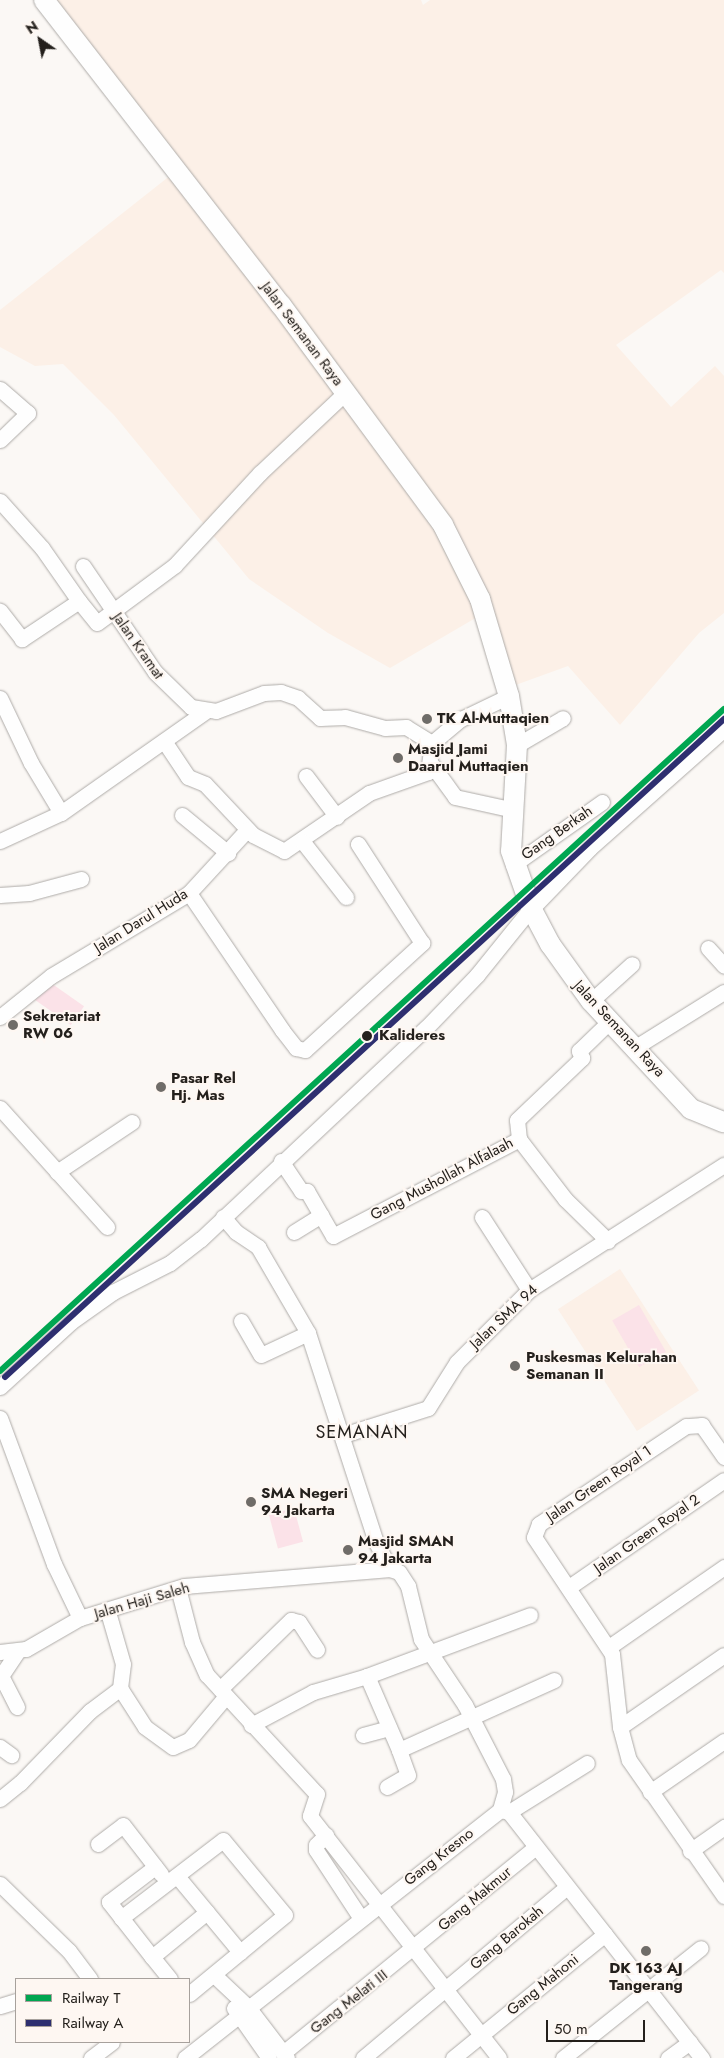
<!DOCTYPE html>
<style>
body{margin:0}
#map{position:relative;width:724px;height:2058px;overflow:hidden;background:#fbf8f5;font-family:Jost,sans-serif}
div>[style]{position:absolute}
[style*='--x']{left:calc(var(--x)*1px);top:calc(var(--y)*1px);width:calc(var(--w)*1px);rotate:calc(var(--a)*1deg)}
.built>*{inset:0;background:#fcf0e7;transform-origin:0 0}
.green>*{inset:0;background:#fbe2e8;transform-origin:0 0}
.roads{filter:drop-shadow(0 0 1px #aeaba8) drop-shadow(0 0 1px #aeaba8)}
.street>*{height:15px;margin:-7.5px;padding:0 7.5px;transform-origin:7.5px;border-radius:7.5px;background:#fefefe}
.secondary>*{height:20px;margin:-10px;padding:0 10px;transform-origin:10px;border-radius:10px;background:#fefefe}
.rail-1>*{height:6px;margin:-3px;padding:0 3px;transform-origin:3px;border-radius:3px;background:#00a651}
.rail-2>*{height:6px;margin:-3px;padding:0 3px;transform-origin:3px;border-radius:3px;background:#2e2f70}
.dots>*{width:14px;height:14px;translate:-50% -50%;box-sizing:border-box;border:2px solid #fef7f2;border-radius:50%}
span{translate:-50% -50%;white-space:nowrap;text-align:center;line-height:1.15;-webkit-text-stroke:4px #fef7f2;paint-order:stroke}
.street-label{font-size:15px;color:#24201c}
.poi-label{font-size:15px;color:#24201c;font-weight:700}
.left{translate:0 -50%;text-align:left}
.stop-label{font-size:15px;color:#24201c;font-weight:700}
.quarter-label{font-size:18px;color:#24201c;letter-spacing:1px}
.legend{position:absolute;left:15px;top:1978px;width:175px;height:65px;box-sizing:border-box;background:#fef7f2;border:1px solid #a7a19c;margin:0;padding:6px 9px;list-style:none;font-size:15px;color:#24201c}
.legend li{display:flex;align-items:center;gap:10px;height:25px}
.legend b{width:25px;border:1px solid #a7a19c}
.north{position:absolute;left:15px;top:15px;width:50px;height:50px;-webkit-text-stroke:4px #fef7f2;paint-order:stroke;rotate:327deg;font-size:14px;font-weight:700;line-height:20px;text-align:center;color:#24201c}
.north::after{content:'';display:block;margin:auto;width:18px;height:22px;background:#24201c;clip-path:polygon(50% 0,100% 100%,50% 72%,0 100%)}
.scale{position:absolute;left:546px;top:2020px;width:99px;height:22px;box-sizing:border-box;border:2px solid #24201c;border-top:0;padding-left:6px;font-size:15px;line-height:18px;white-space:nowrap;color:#24201c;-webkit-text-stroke:4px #fef7f2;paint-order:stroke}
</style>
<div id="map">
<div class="built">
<i style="clip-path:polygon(39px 0,421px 0,423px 5px,430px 0,724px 0,724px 273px,721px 270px,616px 345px,671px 407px,715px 366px,724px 376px,724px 613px,699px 633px,620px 725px,568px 666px,507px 688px,479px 616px,390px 668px,328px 633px,249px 579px,114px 415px,63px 364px,35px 366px,0 347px,0 310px,176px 171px)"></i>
<i style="left:620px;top:1269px;width:145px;height:74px;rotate:57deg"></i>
</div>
<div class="green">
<i style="left:48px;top:981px;width:44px;height:23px;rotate:35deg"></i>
<i style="left:639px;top:1305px;width:54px;height:31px;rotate:60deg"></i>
<i style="left:294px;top:1508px;width:35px;height:26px;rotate:75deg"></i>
</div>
<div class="roads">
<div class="street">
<i style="--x:0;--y:389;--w:37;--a:41"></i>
<i style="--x:28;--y:413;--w:39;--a:136"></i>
<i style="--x:0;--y:501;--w:63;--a:48.2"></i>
<i style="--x:42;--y:548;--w:65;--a:55.1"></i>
<i style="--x:79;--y:601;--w:69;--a:146.3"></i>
<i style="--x:22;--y:639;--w:36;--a:-128"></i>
<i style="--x:83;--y:566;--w:128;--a:55.8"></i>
<i style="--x:155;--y:672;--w:50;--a:44.2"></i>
<i style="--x:191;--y:707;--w:25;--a:9"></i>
<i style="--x:216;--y:711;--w:51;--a:-20.6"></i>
<i style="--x:264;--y:693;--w:17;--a:-3"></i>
<i style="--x:281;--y:692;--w:18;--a:19"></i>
<i style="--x:298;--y:698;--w:30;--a:42"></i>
<i style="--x:320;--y:718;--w:25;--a:-2"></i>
<i style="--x:345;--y:717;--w:41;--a:15.4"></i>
<i style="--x:385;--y:728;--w:21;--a:-3"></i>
<i style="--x:406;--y:727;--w:31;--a:32"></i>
<i style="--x:79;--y:601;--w:28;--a:51"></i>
<i style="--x:97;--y:623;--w:97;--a:-36.6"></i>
<i style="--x:175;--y:565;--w:125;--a:-47.3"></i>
<i style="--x:260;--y:473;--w:118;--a:-43.3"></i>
<i style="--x:0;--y:698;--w:72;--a:64.5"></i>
<i style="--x:31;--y:763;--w:58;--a:59"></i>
<i style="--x:164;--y:741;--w:43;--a:56.3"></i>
<i style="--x:188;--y:777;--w:18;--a:22"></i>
<i style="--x:205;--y:784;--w:70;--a:46.7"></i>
<i style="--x:253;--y:835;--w:35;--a:27"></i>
<i style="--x:284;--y:851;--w:103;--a:-34.3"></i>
<i style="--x:369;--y:793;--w:63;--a:-19.6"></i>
<i style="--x:428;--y:772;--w:29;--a:-82"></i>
<i style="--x:432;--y:743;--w:38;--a:-40"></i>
<i style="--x:461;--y:719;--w:53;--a:-25.6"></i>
<i style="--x:517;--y:745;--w:53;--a:-30.4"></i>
<i style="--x:432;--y:765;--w:39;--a:54"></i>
<i style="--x:455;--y:797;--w:60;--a:12.4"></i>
<i style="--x:306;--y:776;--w:51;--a:52.9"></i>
<i style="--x:182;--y:815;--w:60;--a:39.6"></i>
<i style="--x:0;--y:841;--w:67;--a:-24.7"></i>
<i style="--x:61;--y:813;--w:177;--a:-35.1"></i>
<i style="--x:303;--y:842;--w:70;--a:52"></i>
<i style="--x:513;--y:865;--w:109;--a:-35.3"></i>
<i style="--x:189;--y:893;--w:166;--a:55.8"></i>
<i style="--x:282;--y:1030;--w:23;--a:52"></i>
<i style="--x:296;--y:1048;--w:9;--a:13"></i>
<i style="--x:305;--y:1050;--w:159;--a:-42.4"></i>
<i style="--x:422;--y:943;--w:118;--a:-122.9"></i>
<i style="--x:0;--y:895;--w:29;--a:-4"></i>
<i style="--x:29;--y:893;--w:54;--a:-15.1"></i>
<i style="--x:537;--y:903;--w:76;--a:-46.1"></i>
<i style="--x:590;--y:848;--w:179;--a:-41.6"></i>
<i style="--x:708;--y:948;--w:24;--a:48"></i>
<i style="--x:591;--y:1001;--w:55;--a:-42.1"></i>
<i style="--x:0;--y:1017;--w:65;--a:-38.8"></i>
<i style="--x:51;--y:976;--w:161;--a:-31"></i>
<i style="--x:189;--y:893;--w:86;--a:-47.4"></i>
<i style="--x:634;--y:1048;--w:106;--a:-31.9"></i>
<i style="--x:0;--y:1108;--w:160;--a:48"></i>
<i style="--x:519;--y:1139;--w:76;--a:52.5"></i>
<i style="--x:565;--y:1199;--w:60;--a:44.3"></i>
<i style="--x:281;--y:1161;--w:36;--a:56"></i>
<i style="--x:301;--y:1191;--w:6;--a:0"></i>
<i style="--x:307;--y:1191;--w:52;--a:60"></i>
<i style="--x:333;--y:1236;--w:210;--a:-27.5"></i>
<i style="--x:519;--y:1139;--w:19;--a:-96"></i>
<i style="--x:517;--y:1120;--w:90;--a:-43.6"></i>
<i style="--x:582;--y:1058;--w:8;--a:-113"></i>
<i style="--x:579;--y:1051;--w:43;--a:-44.1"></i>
<i style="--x:57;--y:1172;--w:90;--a:-33.7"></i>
<i style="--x:223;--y:1217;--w:20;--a:49"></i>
<i style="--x:236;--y:1232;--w:27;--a:34"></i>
<i style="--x:258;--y:1247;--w:99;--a:59.8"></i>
<i style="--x:308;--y:1333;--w:220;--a:72"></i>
<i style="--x:376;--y:1542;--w:30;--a:63"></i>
<i style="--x:482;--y:1217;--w:87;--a:57.2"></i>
<i style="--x:294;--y:1232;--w:32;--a:-32"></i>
<i style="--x:241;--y:1321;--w:39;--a:60"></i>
<i style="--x:261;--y:1355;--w:52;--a:-25.1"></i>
<i style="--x:0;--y:1387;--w:96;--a:-42.5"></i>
<i style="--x:71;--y:1322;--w:52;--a:-35.5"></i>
<i style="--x:113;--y:1292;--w:64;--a:-27"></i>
<i style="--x:170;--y:1263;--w:39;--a:-38"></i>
<i style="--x:201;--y:1239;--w:308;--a:-43.2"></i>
<i style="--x:426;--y:1028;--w:74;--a:-46.1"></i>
<i style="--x:477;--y:975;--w:86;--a:-51.1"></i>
<i style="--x:0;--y:1418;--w:156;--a:69.7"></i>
<i style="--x:54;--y:1564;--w:60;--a:64.3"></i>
<i style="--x:80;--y:1618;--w:109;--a:-17.1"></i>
<i style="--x:184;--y:1586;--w:207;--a:-4.7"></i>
<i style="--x:390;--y:1569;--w:9;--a:18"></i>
<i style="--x:399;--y:1572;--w:17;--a:57"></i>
<i style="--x:408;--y:1586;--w:55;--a:76.2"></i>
<i style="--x:421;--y:1639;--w:79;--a:56.3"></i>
<i style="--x:465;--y:1705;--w:83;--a:62.8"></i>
<i style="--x:503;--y:1779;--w:13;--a:81"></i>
<i style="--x:505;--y:1792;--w:19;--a:106"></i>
<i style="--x:343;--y:1435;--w:89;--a:-17.6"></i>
<i style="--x:428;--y:1408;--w:54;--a:-57.8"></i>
<i style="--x:457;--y:1362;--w:102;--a:-45"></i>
<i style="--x:529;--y:1290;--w:232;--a:-32.7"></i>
<i style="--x:724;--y:1457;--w:39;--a:-125"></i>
<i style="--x:702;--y:1425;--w:16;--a:176"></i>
<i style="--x:686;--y:1426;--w:177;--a:146.3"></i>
<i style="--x:539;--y:1524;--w:14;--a:111"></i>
<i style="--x:534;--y:1537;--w:141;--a:56.3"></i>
<i style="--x:612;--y:1654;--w:73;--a:83.7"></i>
<i style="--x:620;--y:1727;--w:34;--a:75"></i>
<i style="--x:629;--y:1760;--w:166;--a:55.1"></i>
<i style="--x:569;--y:1587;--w:188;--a:-34.6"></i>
<i style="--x:178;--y:1588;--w:56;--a:75.5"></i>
<i style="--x:192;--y:1642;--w:36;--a:66"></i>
<i style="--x:207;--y:1675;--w:162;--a:47.3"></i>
<i style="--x:317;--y:1794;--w:23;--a:108"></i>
<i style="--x:310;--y:1816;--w:307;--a:52"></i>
<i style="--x:609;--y:1647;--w:140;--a:-34.8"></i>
<i style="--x:0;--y:1652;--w:26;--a:-7"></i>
<i style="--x:26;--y:1649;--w:62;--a:-29.9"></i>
<i style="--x:367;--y:1676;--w:81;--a:66.6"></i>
<i style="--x:399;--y:1750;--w:170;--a:-24.3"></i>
<i style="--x:120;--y:1688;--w:46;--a:57.3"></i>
<i style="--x:145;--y:1727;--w:34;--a:36"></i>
<i style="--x:173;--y:1747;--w:17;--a:-24"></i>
<i style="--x:189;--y:1740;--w:57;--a:-49.9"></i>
<i style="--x:220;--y:1689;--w:99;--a:-44.2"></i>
<i style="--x:291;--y:1620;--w:8;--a:14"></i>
<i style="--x:299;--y:1622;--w:33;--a:57"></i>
<i style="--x:17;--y:1707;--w:35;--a:-117"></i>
<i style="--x:1;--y:1676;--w:30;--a:-56"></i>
<i style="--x:251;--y:1725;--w:70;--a:-28"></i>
<i style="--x:313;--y:1692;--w:56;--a:-16.5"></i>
<i style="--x:367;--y:1676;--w:174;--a:-20.5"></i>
<i style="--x:620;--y:1727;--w:126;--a:-34.7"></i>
<i style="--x:363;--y:1735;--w:27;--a:-15"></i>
<i style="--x:0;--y:1747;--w:14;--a:36"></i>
<i style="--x:387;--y:1787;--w:24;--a:-30"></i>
<i style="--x:408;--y:1775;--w:27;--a:-110"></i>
<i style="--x:650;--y:1792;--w:90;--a:-34.6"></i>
<i style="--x:0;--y:1799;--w:26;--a:-39"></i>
<i style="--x:20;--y:1783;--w:100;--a:-45.8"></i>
<i style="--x:90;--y:1711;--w:38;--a:-37"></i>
<i style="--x:120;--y:1688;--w:24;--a:-83"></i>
<i style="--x:123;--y:1664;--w:54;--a:-106.1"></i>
<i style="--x:500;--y:1810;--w:9;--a:13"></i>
<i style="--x:509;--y:1812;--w:313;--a:51.9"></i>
<i style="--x:509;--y:1812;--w:92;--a:-32.1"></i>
<i style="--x:326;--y:1835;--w:14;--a:135"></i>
<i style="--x:316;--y:1845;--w:5;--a:90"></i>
<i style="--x:316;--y:1850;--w:80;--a:56.7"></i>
<i style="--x:98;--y:1844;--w:31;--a:-37"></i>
<i style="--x:123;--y:1825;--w:62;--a:52.2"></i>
<i style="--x:690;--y:1851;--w:42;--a:-35.2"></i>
<i style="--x:177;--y:1876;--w:99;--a:50.3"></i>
<i style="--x:0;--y:1884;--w:96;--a:44.2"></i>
<i style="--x:69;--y:1951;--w:35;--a:53"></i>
<i style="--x:121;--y:1918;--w:128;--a:-37.4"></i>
<i style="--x:223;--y:1840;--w:97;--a:50.4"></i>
<i style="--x:285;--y:1915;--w:124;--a:140.5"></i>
<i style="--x:152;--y:1957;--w:70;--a:-128"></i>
<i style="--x:109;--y:1902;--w:58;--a:-37.3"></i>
<i style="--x:214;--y:1975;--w:47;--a:43.3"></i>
<i style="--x:248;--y:2007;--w:64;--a:52.6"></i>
<i style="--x:170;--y:1979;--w:28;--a:-129"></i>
<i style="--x:152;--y:1957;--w:71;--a:-39.3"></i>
<i style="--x:0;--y:2006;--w:17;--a:-17"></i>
<i style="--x:234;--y:2008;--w:61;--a:55"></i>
<i style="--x:283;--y:2053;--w:326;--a:-39.2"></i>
<i style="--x:91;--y:2058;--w:26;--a:-37"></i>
<i style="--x:185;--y:2058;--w:401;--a:-38.2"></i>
<i style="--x:363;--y:2058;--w:266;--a:-40"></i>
<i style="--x:453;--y:2058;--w:196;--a:-39.2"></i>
<i style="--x:563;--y:2058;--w:176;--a:-38.6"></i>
<i style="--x:668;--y:2058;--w:27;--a:-36"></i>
</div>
<div class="secondary">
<i style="--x:44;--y:0;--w:386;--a:52.2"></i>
<i style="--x:281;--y:305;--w:273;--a:53.6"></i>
<i style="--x:443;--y:525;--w:83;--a:63.4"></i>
<i style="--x:480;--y:599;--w:101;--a:73.4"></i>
<i style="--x:509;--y:696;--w:50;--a:80.7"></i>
<i style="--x:517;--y:745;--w:106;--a:93.2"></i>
<i style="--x:511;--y:851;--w:60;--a:70.7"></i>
<i style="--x:531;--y:908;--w:41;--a:62.2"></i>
<i style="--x:550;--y:944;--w:70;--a:54.3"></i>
<i style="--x:591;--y:1001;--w:147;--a:47.2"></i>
<i style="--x:691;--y:1109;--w:35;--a:22"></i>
</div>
</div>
<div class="rail-1">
<i style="--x:0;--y:1371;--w:981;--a:-42.44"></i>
</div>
<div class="rail-2">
<i style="--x:5;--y:1377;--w:975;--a:-42.46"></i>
</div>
<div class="dots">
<i style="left:427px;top:719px;background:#6f6c68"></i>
<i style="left:398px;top:758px;background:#6f6c68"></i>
<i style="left:13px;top:1025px;background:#6f6c68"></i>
<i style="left:367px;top:1036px;background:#24201c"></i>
<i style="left:161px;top:1087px;background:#6f6c68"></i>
<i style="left:515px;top:1366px;background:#6f6c68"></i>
<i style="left:251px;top:1502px;background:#6f6c68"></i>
<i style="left:348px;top:1550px;background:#6f6c68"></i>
<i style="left:646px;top:1951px;background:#6f6c68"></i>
</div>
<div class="street-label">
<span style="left:302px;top:334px;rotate:53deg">Jalan Semanan Raya</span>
<span style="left:138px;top:646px;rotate:55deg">Jalan Kramat</span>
<span style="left:557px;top:833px;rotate:-35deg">Gang Berkah</span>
<span style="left:141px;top:921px;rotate:-32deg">Jalan Darul Huda</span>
<span style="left:619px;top:1029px;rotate:47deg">Jalan Semanan Raya</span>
<span style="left:442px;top:1179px;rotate:-28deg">Gang Mushollah Alfalaah</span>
<span style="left:504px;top:1317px;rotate:-43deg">Jalan SMA 94</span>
<span style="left:599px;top:1484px;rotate:-34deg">Jalan Green Royal 1</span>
<span style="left:647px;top:1534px;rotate:-35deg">Jalan Green Royal 2</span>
<span style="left:142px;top:1601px;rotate:-16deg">Jalan Haji Saleh</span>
<span style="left:439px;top:1857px;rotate:-38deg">Gang Kresno</span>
<span style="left:475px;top:1899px;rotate:-40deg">Gang Makmur</span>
<span style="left:507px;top:1938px;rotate:-40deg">Gang Barokah</span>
<span style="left:543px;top:1985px;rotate:-39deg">Gang Mahoni</span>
<span style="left:349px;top:2002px;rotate:-38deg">Gang Melati III</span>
</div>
<div class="poi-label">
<span class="left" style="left:437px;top:719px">TK Al-Muttaqien</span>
<span class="left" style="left:408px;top:758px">Masjid Jami<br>Daarul Muttaqien</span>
<span class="left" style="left:23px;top:1025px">Sekretariat<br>RW 06</span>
<span class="left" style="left:171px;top:1087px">Pasar Rel<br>Hj. Mas</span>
<span class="left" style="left:526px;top:1366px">Puskesmas Kelurahan<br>Semanan II</span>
<span class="left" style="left:261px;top:1502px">SMA Negeri<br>94 Jakarta</span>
<span class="left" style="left:358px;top:1550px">Masjid SMAN<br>94 Jakarta</span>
<span style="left:646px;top:1977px">DK 163 AJ<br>Tangerang</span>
</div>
<div class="stop-label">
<span class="left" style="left:379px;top:1036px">Kalideres</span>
</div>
<div class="quarter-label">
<span style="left:362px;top:1432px">SEMANAN</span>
</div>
<ul class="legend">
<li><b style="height:6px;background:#00a651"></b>Railway T</li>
<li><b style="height:6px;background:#2e2f70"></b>Railway A</li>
</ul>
<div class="north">N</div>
<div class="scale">50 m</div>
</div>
